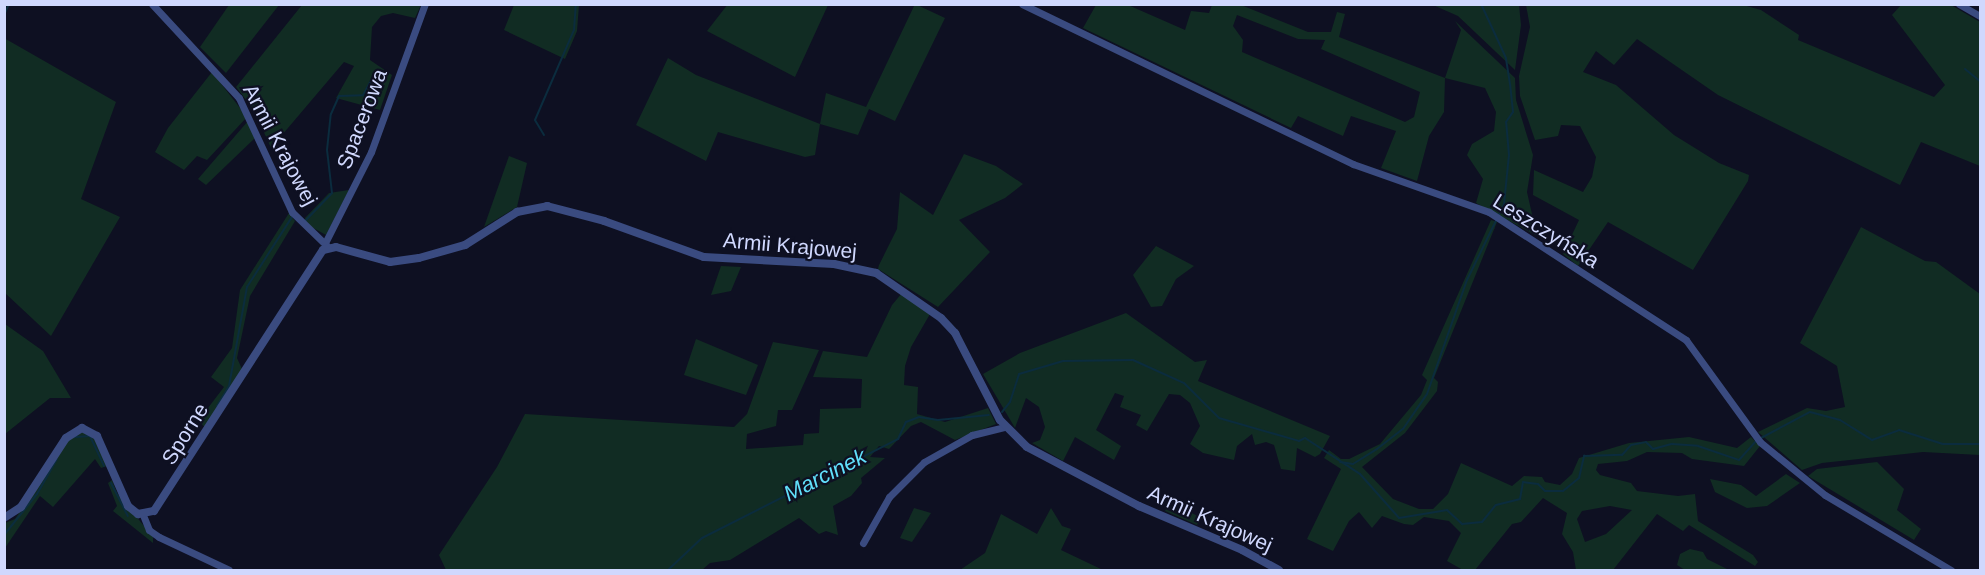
<!DOCTYPE html>
<meta charset="utf-8">
<style>
body{margin:0}
#map{position:relative;width:1985px;height:575px;overflow:hidden;background:#0e1022;font-family:Helvetica,sans-serif}
div>[style]{position:absolute}
[style*='--x']{left:calc(var(--x)*1px);top:calc(var(--y)*1px);width:calc(var(--w)*1px);rotate:calc(var(--a)*1deg)}
.green>*{inset:0;background:#112c23}
.stream>*{height:2px;margin:-1px;padding:0 1px;transform-origin:1px;border-radius:1px;background:#0b2c3e}
.minor>*{height:7px;margin:-3.5px;padding:0 3.5px;transform-origin:3.5px;border-radius:3.5px;background:#3a4b80}
.tertiary>*{height:8px;margin:-4px;padding:0 4px;transform-origin:4px;border-radius:4px;background:#3a4b80}
span{translate:-50% -50%;white-space:nowrap;text-align:center;line-height:1.15;-webkit-text-stroke:4.5px #0e1022;paint-order:stroke}
.street-label{font-size:21px;color:#d0d8fe}
.water-label{font-size:22px;color:#61dffb;font-style:italic}
.frame{position:absolute;inset:0;border:6px solid #d0d8fe;pointer-events:none}
</style>
<div id="map">
<div class="green">
<i style="clip-path:polygon(728px 4px,828px 4px,828px 5px,795px 77px,707px 31px)"></i>
<i style="clip-path:polygon(915px 4px,945px 18px,895px 121px,869px 109px,858px 135px,820px 124px,815px 155px,805px 157px,718px 132px,706px 161px,636px 125px,668px 58px,696px 75px,820px 124px,826px 93px,866px 107px)"></i>
<i style="clip-path:polygon(229px 5px,279px 5px,226px 73px,200px 47px)"></i>
<i style="clip-path:polygon(302px 5px,421px 5px,415px 18px,393px 13px,381px 16px,372px 27px,370px 60px,392px 75px,380px 110px,336px 98px,354px 66px,344px 62px,271px 148px,254px 110px,236px 87px)"></i>
<i style="clip-path:polygon(514px 5px,579px 5px,577px 31px,565px 59px,504px 30px)"></i>
<i style="clip-path:polygon(evenodd,1096px 5px,1128px 5px,1185px 30px,1191px 11px,1209px 13px,1212px 5px,1241px 5px,1308px 32px,1331px 32px,1337px 12px,1345px 14px,1339px 37px,1445px 78px,1461px 30px,1455px 21px,1515px 78px,1516px 100px,1533px 155px,1527px 192px,1537px 236px,1476px 203px,1483px 179px,1467px 155px,1472px 144px,1494px 131px,1496px 112px,1485px 88px,1445px 78px,1444px 112px,1429px 136px,1417px 181px,1381px 168px,1396px 131px,1351px 116px,1343px 136px,1298px 116px,1291px 128px,1083px 28px,1096px 5px,1237px 15px,1298px 39px,1325px 40px,1321px 49px,1420px 92px,1414px 117px,1405px 122px,1242px 52px,1243px 40px,1233px 26px,1237px 15px)"></i>
<i style="clip-path:polygon(1433px 5px,1519px 5px,1521px 25px,1515px 70px,1458px 16px)"></i>
<i style="clip-path:polygon(1526px 5px,1743px 5px,1761px 10px,1799px 35px,1798px 40px,1934px 97px,1945px 85px,1892px 15px,1901px 5px,1951px 5px,1980px 22px,1980px 166px,1921px 142px,1900px 185px,1718px 95px,1637px 39px,1614px 65px,1596px 51px,1583px 72px,1616px 85px,1674px 135px,1719px 163px,1749px 175px,1748px 181px,1693px 270px,1608px 222px,1578px 266px,1563px 254px,1579px 220px,1533px 195px,1534px 170px,1583px 192px,1592px 177px,1596px 157px,1580px 126px,1561px 125px,1558px 136px,1535px 140px,1520px 96px,1519px 76px,1530px 27px)"></i>
<i style="clip-path:polygon(4px 38px,116px 102px,81px 199px,120px 217px,51px 336px,5px 293px)"></i>
<i style="clip-path:polygon(212px 72px,247px 117px,207px 160px,197px 156px,184px 170px,155px 152px,168px 128px)"></i>
<i style="clip-path:polygon(248px 121px,255px 138px,206px 185px,198px 179px)"></i>
<i style="clip-path:polygon(964px 154px,996px 166px,1023px 184px,1005px 198px,959px 220px,990px 252px,938px 307px,878px 269px,879px 265px,897px 229px,900px 192px,933px 215px)"></i>
<i style="clip-path:polygon(509px 156px,527px 163px,517px 207px,484px 227px)"></i>
<i style="clip-path:polygon(349px 190px,326px 235px,306px 224px,305px 218px,329px 193px)"></i>
<i style="clip-path:polygon(289px 213px,295px 221px,250px 296px,237px 358px,242px 369px,206px 428px,198px 421px,224px 387px,211px 377px,232px 348px,240px 290px)"></i>
<i style="clip-path:polygon(evenodd,1491px 220px,1497px 222px,1434px 378px,1438px 382px,1437px 391px,1405px 433px,1362px 467px,1393px 499px,1419px 509px,1433px 509px,1448px 494px,1461px 463px,1512px 486px,1524px 476px,1542px 477px,1545px 482px,1560px 485px,1572px 474px,1579px 458px,1629px 443px,1689px 437px,1737px 448px,1751px 437px,1760px 446px,1744px 466px,1692px 459px,1682px 453px,1647px 452px,1627px 461px,1598px 464px,1596px 470px,1600px 475px,1631px 483px,1637px 491px,1678px 496px,1695px 494px,1698px 521px,1753px 555px,1758px 562px,1755px 566px,1689px 525px,1683px 531px,1657px 514px,1613px 570px,1576px 570px,1573px 552px,1562px 534px,1567px 513px,1543px 498px,1521px 522px,1512px 524px,1475px 570px,1463px 570px,1447px 561px,1461px 533px,1449px 521px,1424px 517px,1413px 525px,1404px 524px,1382px 516px,1372px 528px,1359px 512px,1349px 521px,1333px 551px,1307px 539px,1341px 469px,1324px 458px,1329px 450px,1341px 459px,1349px 459px,1380px 444px,1421px 395px,1427px 380px,1422px 375px,1491px 220px,1610px 506px,1632px 510px,1606px 534px,1585px 542px,1577px 519px,1582px 511px,1610px 506px)"></i>
<i style="clip-path:polygon(1861px 227px,1925px 261px,1936px 262px,1980px 294px,1980px 455px,1923px 452px,1822px 463px,1802px 470px,1758px 432px,1807px 408px,1826px 411px,1845px 407px,1837px 366px,1800px 343px)"></i>
<i style="clip-path:polygon(1156px 246px,1194px 266px,1176px 279px,1162px 306px,1151px 307px,1133px 275px)"></i>
<i style="clip-path:polygon(721px 266px,741px 267px,731px 291px,711px 295px)"></i>
<i style="clip-path:polygon(902px 293px,930px 314px,911px 347px,905px 366px,904px 385px,918px 387px,917px 414px,945px 422px,988px 408px,996px 424px,955px 440px,921px 422px,911px 426px,889px 449px,879px 446px,870px 457px,885px 458px,861px 478px,862px 483px,851px 496px,833px 506px,838px 535px,826px 531px,819px 534px,799px 518px,730px 560px,710px 563px,702px 570px,446px 570px,439px 555px,497px 467px,525px 414px,734px 427px,747px 414px,773px 342px,819px 350px,792px 410px,778px 410px,776px 426px,747px 434px,746px 449px,803px 445px,804px 434px,819px 433px,820px 409px,861px 408px,862px 379px,813px 377px,823px 351px,867px 357px,892px 305px)"></i>
<i style="clip-path:polygon(1126px 313px,1195px 362px,1207px 360px,1198px 381px,1330px 436px,1320px 454px,1315px 457px,1297px 448px,1295px 471px,1281px 469px,1274px 445px,1266px 442px,1255px 445px,1252px 434px,1237px 446px,1234px 460px,1203px 453px,1190px 444px,1200px 426px,1190px 403px,1180px 395px,1169px 394px,1147px 431px,1136px 425px,1141px 415px,1120px 407px,1124px 396px,1115px 393px,1096px 430px,1121px 446px,1114px 460px,1075px 437px,1063px 461px,1032px 443px,1040px 440px,1045px 427px,1039px 407px,1026px 398px,1015px 428px,983px 374px,1020px 353px)"></i>
<i style="clip-path:polygon(5px 324px,43px 351px,71px 398px,50px 398px,5px 434px)"></i>
<i style="clip-path:polygon(696px 339px,758px 365px,746px 395px,684px 375px)"></i>
<i style="clip-path:polygon(82px 432px,94px 438px,107px 466px,101px 468px,95px 459px,53px 507px,40px 496px,5px 548px,5px 523px,15px 519px,69px 438px)"></i>
<i style="clip-path:polygon(1877px 462px,1904px 489px,1897px 510px,1921px 529px,1914px 540px,1808px 476px,1817px 469px)"></i>
<i style="clip-path:polygon(1786px 474px,1800px 483px,1767px 506px,1747px 508px,1715px 492px,1710px 479px,1741px 485px,1756px 496px)"></i>
<i style="clip-path:polygon(112px 480px,117px 493px,153px 537px,153px 543px,113px 511px,117px 506px,108px 483px)"></i>
<i style="clip-path:polygon(1170px 501px,1201px 518px,1197px 525px,1165px 511px)"></i>
<i style="clip-path:polygon(914px 508px,931px 513px,912px 542px,900px 538px)"></i>
<i style="clip-path:polygon(1051px 508px,1062px 526px,1071px 529px,1061px 550px,1103px 570px,960px 570px,985px 553px,1001px 514px,1037px 534px)"></i>
<i style="clip-path:polygon(1690px 549px,1703px 552px,1707px 559px,1729px 570px,1685px 570px,1677px 565px,1680px 554px)"></i>
</div>
<div class="stream">
<i style="--x:4;--y:15;--w:12;--a:-66"></i>
<i style="--x:1965;--y:69;--w:19;--a:39"></i>
<i style="--x:544;--y:135;--w:17;--a:-121"></i>
<i style="--x:535;--y:120;--w:98;--a:-66.6"></i>
<i style="--x:574;--y:30;--w:26;--a:-86"></i>
<i style="--x:305;--y:221;--w:39;--a:-46"></i>
<i style="--x:332;--y:193;--w:43;--a:-96.6"></i>
<i style="--x:327;--y:150;--w:36;--a:-84"></i>
<i style="--x:331;--y:114;--w:20;--a:-66"></i>
<i style="--x:339;--y:96;--w:24;--a:-2"></i>
<i style="--x:363;--y:95;--w:18;--a:-61"></i>
<i style="--x:217;--y:406;--w:23;--a:-59"></i>
<i style="--x:229;--y:386;--w:101;--a:-79.7"></i>
<i style="--x:247;--y:287;--w:83;--a:-57.3"></i>
<i style="--x:1002;--y:412;--w:13;--a:-51"></i>
<i style="--x:1010;--y:402;--w:29;--a:-72"></i>
<i style="--x:1019;--y:374;--w:46;--a:-16.5"></i>
<i style="--x:1063;--y:361;--w:70;--a:-0.8"></i>
<i style="--x:1133;--y:360;--w:56;--a:24.3"></i>
<i style="--x:1184;--y:383;--w:49;--a:45"></i>
<i style="--x:1219;--y:418;--w:83;--a:16"></i>
<i style="--x:1299;--y:441;--w:7;--a:-27"></i>
<i style="--x:1305;--y:438;--w:66;--a:33.2"></i>
<i style="--x:1360;--y:474;--w:59;--a:48.4"></i>
<i style="--x:1399;--y:518;--w:49;--a:-9.5"></i>
<i style="--x:1447;--y:510;--w:21;--a:43"></i>
<i style="--x:1462;--y:524;--w:20;--a:-6"></i>
<i style="--x:1482;--y:522;--w:22;--a:-51"></i>
<i style="--x:1496;--y:505;--w:25;--a:-14"></i>
<i style="--x:1520;--y:499;--w:17;--a:-80"></i>
<i style="--x:1523;--y:482;--w:15;--a:8"></i>
<i style="--x:1538;--y:484;--w:10;--a:45"></i>
<i style="--x:1545;--y:491;--w:18;--a:0"></i>
<i style="--x:1563;--y:491;--w:21;--a:-39"></i>
<i style="--x:1579;--y:478;--w:23;--a:-77"></i>
<i style="--x:1584;--y:456;--w:38;--a:-2"></i>
<i style="--x:1622;--y:455;--w:13;--a:-48"></i>
<i style="--x:1631;--y:445;--w:15;--a:-11"></i>
<i style="--x:1646;--y:442;--w:10;--a:45"></i>
<i style="--x:1653;--y:449;--w:20;--a:-15"></i>
<i style="--x:1672;--y:444;--w:26;--a:4"></i>
<i style="--x:1698;--y:446;--w:43;--a:18.9"></i>
<i style="--x:1739;--y:460;--w:25;--a:-48"></i>
<i style="--x:75;--y:437;--w:15;--a:-4"></i>
<i style="--x:90;--y:436;--w:33;--a:65"></i>
<i style="--x:1761;--y:438;--w:55;--a:-28"></i>
<i style="--x:1810;--y:412;--w:31;--a:15"></i>
<i style="--x:1840;--y:420;--w:38;--a:32"></i>
<i style="--x:1872;--y:440;--w:29;--a:-20"></i>
<i style="--x:1899;--y:430;--w:46;--a:17.7"></i>
<i style="--x:1943;--y:444;--w:37;--a:0"></i>
<i style="--x:1340;--y:462;--w:13;--a:9"></i>
<i style="--x:1353;--y:464;--w:28;--a:-32"></i>
<i style="--x:1377;--y:449;--w:33;--a:-38"></i>
<i style="--x:1403;--y:429;--w:42;--a:-55.6"></i>
<i style="--x:1427;--y:394;--w:121;--a:-70.7"></i>
<i style="--x:1467;--y:280;--w:85;--a:-64"></i>
<i style="--x:1504;--y:204;--w:49;--a:-84.2"></i>
<i style="--x:1509;--y:155;--w:33;--a:-95"></i>
<i style="--x:1506;--y:122;--w:12;--a:-55"></i>
<i style="--x:1513;--y:112;--w:28;--a:-96"></i>
<i style="--x:1510;--y:84;--w:26;--a:-99"></i>
<i style="--x:1506;--y:58;--w:60;--a:-114.8"></i>
<i style="--x:111;--y:483;--w:37;--a:63"></i>
<i style="--x:4;--y:535;--w:53;--a:-51.2"></i>
<i style="--x:37;--y:494;--w:40;--a:-60.3"></i>
<i style="--x:668;--y:570;--w:47;--a:-43.3"></i>
<i style="--x:702;--y:538;--w:220;--a:-26.8"></i>
<i style="--x:898;--y:439;--w:19;--a:-65"></i>
<i style="--x:906;--y:422;--w:14;--a:-21"></i>
<i style="--x:919;--y:417;--w:19;--a:9"></i>
<i style="--x:938;--y:420;--w:51;--a:-5.6"></i>
</div>
<div class="minor">
<i style="--x:152;--y:4;--w:128;--a:47.2"></i>
<i style="--x:239;--y:98;--w:126;--a:65.1"></i>
<i style="--x:292;--y:212;--w:50;--a:44.2"></i>
<i style="--x:1022;--y:4;--w:368;--a:25.8"></i>
<i style="--x:1353;--y:164;--w:144;--a:19.4"></i>
<i style="--x:1489;--y:212;--w:235;--a:33"></i>
<i style="--x:1686;--y:340;--w:126;--a:54"></i>
<i style="--x:1760;--y:442;--w:84;--a:39.2"></i>
<i style="--x:1825;--y:495;--w:147;--a:30.8"></i>
<i style="--x:1959;--y:4;--w:24;--a:30"></i>
<i style="--x:325;--y:243;--w:102;--a:-63.2"></i>
<i style="--x:371;--y:152;--w:158;--a:-70"></i>
<i style="--x:143;--y:515;--w:16;--a:68"></i>
<i style="--x:149;--y:530;--w:12;--a:35"></i>
<i style="--x:159;--y:537;--w:77;--a:25.2"></i>
<i style="--x:863;--y:543;--w:53;--a:-60.5"></i>
<i style="--x:889;--y:497;--w:49;--a:-45"></i>
<i style="--x:924;--y:462;--w:55;--a:-29.4"></i>
<i style="--x:972;--y:435;--w:34;--a:-14"></i>
</div>
<div class="tertiary">
<i style="--x:4;--y:518;--w:20;--a:-33"></i>
<i style="--x:21;--y:507;--w:82;--a:-56.9"></i>
<i style="--x:66;--y:438;--w:19;--a:-32"></i>
<i style="--x:82;--y:428;--w:17;--a:28"></i>
<i style="--x:97;--y:436;--w:77;--a:66.1"></i>
<i style="--x:128;--y:506;--w:13;--a:39"></i>
<i style="--x:138;--y:514;--w:16;--a:-11"></i>
<i style="--x:154;--y:511;--w:311;--a:-57.1"></i>
<i style="--x:323;--y:250;--w:13;--a:-13"></i>
<i style="--x:336;--y:247;--w:56;--a:15.5"></i>
<i style="--x:390;--y:262;--w:29;--a:-8"></i>
<i style="--x:419;--y:258;--w:48;--a:-15.8"></i>
<i style="--x:465;--y:245;--w:62;--a:-32.4"></i>
<i style="--x:517;--y:212;--w:31;--a:-11"></i>
<i style="--x:547;--y:206;--w:59;--a:14.7"></i>
<i style="--x:604;--y:221;--w:106;--a:19.8"></i>
<i style="--x:704;--y:257;--w:130;--a:3.1"></i>
<i style="--x:834;--y:264;--w:43;--a:12.1"></i>
<i style="--x:876;--y:273;--w:79;--a:34.7"></i>
<i style="--x:941;--y:318;--w:21;--a:47"></i>
<i style="--x:955;--y:333;--w:98;--a:62.7"></i>
<i style="--x:1000;--y:420;--w:38;--a:45"></i>
<i style="--x:1027;--y:447;--w:127;--a:27.8"></i>
<i style="--x:1139;--y:506;--w:112;--a:23.1"></i>
<i style="--x:1242;--y:550;--w:42;--a:28.4"></i>
</div>
<div class="street-label">
<span style="left:362px;top:119px;rotate:-69deg">Spacerowa</span>
<span style="left:280px;top:145px;rotate:62deg">Armii Krajowej</span>
<span style="left:1546px;top:231px;rotate:32deg">Leszczyńska</span>
<span style="left:790px;top:246px;rotate:5deg">Armii Krajowej</span>
<span style="left:185px;top:434px;rotate:-58deg">Sporne</span>
<span style="left:1210px;top:519px;rotate:24deg">Armii Krajowej</span>
</div>
<div class="water-label">
<span style="left:825px;top:475px;rotate:-27deg">Marcinek</span>
</div>
<div class="frame"></div>
</div>
